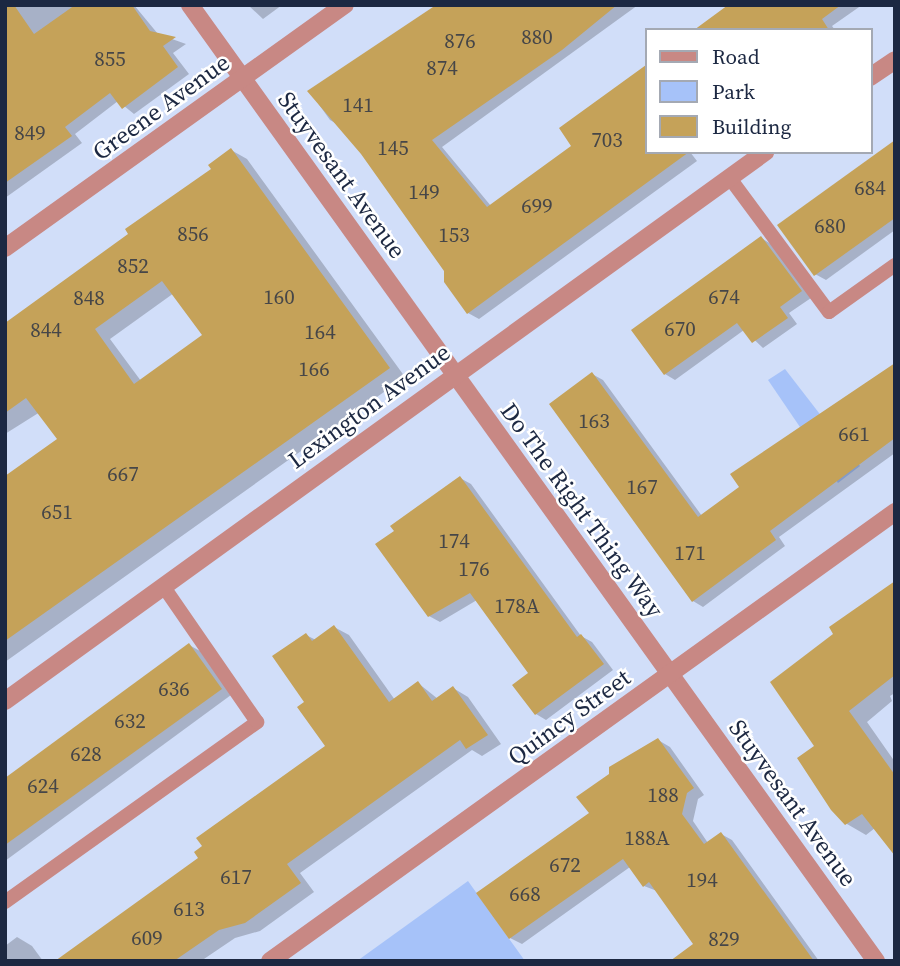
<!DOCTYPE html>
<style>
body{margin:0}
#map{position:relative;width:900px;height:966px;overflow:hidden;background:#d1def9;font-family:"Source Serif 4",serif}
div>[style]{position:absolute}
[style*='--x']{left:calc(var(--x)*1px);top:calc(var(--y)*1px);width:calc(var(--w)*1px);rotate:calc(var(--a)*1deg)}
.green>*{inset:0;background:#a6c2f9}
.shadow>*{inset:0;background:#0003}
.building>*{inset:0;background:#c5a259}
.service>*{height:14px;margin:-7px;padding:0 7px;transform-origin:7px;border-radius:7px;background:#c88884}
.minor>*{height:18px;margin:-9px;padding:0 9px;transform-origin:9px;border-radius:9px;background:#c88884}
span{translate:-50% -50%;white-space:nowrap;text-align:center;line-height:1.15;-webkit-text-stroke:5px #fff;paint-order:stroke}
.number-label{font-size:21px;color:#464648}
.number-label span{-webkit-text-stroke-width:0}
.street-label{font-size:24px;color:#1c2842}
.frame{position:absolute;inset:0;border:7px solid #1c2842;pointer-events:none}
.legend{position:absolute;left:645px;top:28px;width:228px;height:126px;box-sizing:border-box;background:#fff;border:2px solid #a4a9b3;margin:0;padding:9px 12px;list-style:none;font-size:21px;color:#1c2842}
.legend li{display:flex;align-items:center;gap:14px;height:35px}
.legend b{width:35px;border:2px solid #a4a9b3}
</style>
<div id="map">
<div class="green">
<i style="clip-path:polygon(785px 369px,860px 466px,838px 483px,768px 380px)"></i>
<i style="clip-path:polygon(468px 881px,525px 961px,357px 961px)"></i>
</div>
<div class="shadow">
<i style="clip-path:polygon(5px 5px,134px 5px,158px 34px,186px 44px,173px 53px,189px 74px,134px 114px,118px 101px,75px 134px,82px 143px,5px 198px)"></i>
<i style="clip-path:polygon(248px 5px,282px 5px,263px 19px)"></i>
<i style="clip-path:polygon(437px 5px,638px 5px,442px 147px,491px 206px,574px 146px,561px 129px,646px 67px,646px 152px,690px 152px,697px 161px,479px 319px,468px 313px,446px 270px,342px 127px,330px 120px,310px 92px)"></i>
<i style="clip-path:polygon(752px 5px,862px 5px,832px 26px,835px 30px,698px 30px)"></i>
<i style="clip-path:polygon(895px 143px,895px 230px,826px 280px,815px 274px)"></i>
<i style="clip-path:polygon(evenodd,231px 150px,247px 159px,405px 377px,5px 662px,5px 478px,59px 439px,40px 412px,5px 434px,5px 324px,131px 235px,214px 170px,231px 150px,174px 293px,204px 335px,141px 381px,110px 339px,174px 293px)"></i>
<i style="clip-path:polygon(761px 238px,771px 244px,811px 298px,789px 313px,797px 324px,763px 348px,744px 330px,675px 380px,665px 374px)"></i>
<i style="clip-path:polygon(895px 365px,895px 453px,779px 537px,785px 546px,703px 607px,693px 601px,592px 374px,603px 380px,702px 516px,741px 488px,732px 475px)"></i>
<i style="clip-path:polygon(460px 478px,471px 484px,581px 636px,592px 642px,613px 670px,546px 720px,536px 714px,531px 674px,477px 600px,440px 622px,429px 616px)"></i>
<i style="clip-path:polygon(895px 583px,895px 693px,890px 696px,892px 701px,867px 722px,895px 762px,895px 854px,875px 828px,866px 835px,847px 824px,816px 746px,836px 634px)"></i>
<i style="clip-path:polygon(334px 627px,349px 635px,395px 700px,418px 683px,438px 699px,453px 688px,468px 697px,501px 744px,482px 756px,472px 750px,300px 873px,314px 892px,260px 931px,235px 938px,201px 961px,58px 961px,201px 858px,327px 747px,307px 702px,306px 635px,316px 640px)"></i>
<i style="clip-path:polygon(189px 645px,200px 651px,231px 695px,5px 861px,5px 779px)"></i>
<i style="clip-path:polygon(658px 740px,670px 747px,704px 795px,698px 799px,693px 821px,708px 843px,721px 834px,732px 840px,819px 961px,681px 961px,695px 944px,657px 891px,644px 886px,630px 867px,522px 944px,510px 938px,591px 814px)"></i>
<i style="clip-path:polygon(17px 937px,32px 946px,43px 961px,5px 961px,5px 946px)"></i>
</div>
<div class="building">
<i style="clip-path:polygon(5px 5px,14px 5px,34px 34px,75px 5px,132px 5px,150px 31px,176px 37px,163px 46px,178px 67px,122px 109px,110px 93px,65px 127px,72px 136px,5px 183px)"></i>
<i style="clip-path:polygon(436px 5px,617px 5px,562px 50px,432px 140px,487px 207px,571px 146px,559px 128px,646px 65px,646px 152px,689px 152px,467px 314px,444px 282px,444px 271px,361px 154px,307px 91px)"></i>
<i style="clip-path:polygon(728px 5px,841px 5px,822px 19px,829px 30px,694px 30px)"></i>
<i style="clip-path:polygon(895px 140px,895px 218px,814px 276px,777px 225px)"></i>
<i style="clip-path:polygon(evenodd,231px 148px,390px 368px,5px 641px,5px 476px,57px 439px,26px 398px,5px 413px,5px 323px,128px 234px,125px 229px,211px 169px,208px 165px,231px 148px,162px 281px,202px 335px,134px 384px,95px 329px,162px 281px)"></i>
<i style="clip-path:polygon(761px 236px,802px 291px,780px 307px,788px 318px,752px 343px,737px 323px,664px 375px,631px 330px)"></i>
<i style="clip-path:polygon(895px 363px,895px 438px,770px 531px,776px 540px,692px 602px,549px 404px,592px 372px,698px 517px,739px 487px,730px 474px)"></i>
<i style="clip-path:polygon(460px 476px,577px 637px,581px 634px,604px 664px,535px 715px,512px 685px,528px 673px,470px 593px,428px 617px,375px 544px,394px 531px,390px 526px)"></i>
<i style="clip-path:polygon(895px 581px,895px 675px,849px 711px,895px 775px,895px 856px,862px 814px,845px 825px,831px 810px,797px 758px,814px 746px,770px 682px,833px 634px,829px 627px)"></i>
<i style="clip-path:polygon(334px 625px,389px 702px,418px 681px,432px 701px,453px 686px,488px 735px,466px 749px,460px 740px,287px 864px,301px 883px,245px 923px,219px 930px,174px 961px,55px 961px,198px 858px,194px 852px,202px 846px,196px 838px,325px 746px,297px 707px,304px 702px,272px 656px,306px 633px,312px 641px)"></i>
<i style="clip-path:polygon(189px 643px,222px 689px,5px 845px,5px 778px)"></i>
<i style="clip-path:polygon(658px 738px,694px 788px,687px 793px,682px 814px,704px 844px,721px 832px,814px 961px,670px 961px,693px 944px,649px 882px,643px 887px,623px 859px,509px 939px,476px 893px,589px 813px,576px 797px,609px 774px,609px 767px)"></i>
</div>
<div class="service">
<i style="--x:729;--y:177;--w:168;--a:53.5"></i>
<i style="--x:829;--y:312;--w:81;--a:-35.5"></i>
<i style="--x:5;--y:902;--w:310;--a:-35.5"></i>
<i style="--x:257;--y:722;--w:164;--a:-124.6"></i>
</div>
<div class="minor">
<i style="--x:190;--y:5;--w:1177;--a:54.34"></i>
<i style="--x:870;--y:77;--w:30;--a:-34"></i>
<i style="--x:5;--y:248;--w:418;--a:-35.6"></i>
<i style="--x:5;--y:701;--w:938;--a:-35.84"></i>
<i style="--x:270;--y:961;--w:770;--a:-35.69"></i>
</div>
<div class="number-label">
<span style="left:537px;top:37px">880</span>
<span style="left:460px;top:41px">876</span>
<span style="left:110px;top:59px">855</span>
<span style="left:442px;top:68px">874</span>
<span style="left:358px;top:105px">141</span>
<span style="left:30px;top:133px">849</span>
<span style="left:607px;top:140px">703</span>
<span style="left:393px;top:148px">145</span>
<span style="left:870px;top:188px">684</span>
<span style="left:424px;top:192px">149</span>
<span style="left:537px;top:206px">699</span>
<span style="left:830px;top:226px">680</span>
<span style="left:193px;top:234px">856</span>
<span style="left:454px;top:235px">153</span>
<span style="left:133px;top:266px">852</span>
<span style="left:279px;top:297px">160</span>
<span style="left:724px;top:297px">674</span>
<span style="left:89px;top:298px">848</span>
<span style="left:680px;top:329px">670</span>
<span style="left:46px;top:330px">844</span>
<span style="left:320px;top:332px">164</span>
<span style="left:314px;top:369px">166</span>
<span style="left:594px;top:421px">163</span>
<span style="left:854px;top:434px">661</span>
<span style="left:123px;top:474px">667</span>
<span style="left:642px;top:487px">167</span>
<span style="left:57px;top:512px">651</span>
<span style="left:454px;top:541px">174</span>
<span style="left:690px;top:553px">171</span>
<span style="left:474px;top:569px">176</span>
<span style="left:517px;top:606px">178A</span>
<span style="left:174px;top:689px">636</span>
<span style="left:130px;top:721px">632</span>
<span style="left:86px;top:754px">628</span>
<span style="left:43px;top:786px">624</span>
<span style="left:663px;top:795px">188</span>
<span style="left:647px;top:838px">188A</span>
<span style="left:565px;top:865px">672</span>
<span style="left:236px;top:877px">617</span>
<span style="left:702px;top:880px">194</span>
<span style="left:525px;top:894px">668</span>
<span style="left:189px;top:909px">613</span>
<span style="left:147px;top:938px">609</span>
<span style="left:724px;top:939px">829</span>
</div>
<div class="street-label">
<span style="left:161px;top:107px;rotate:-36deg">Greene Avenue</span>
<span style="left:342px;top:175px;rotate:54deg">Stuyvesant Avenue</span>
<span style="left:369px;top:406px;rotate:-36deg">Lexington Avenue</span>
<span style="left:582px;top:510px;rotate:54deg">Do The Right Thing Way</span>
<span style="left:569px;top:717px;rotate:-36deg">Quincy Street</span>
<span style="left:793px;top:803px;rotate:54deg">Stuyvesant Avenue</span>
</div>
<div class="frame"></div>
<ul class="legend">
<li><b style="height:9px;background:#c88884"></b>Road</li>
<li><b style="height:19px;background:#a6c2f9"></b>Park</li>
<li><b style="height:19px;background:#c5a259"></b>Building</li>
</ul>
</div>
